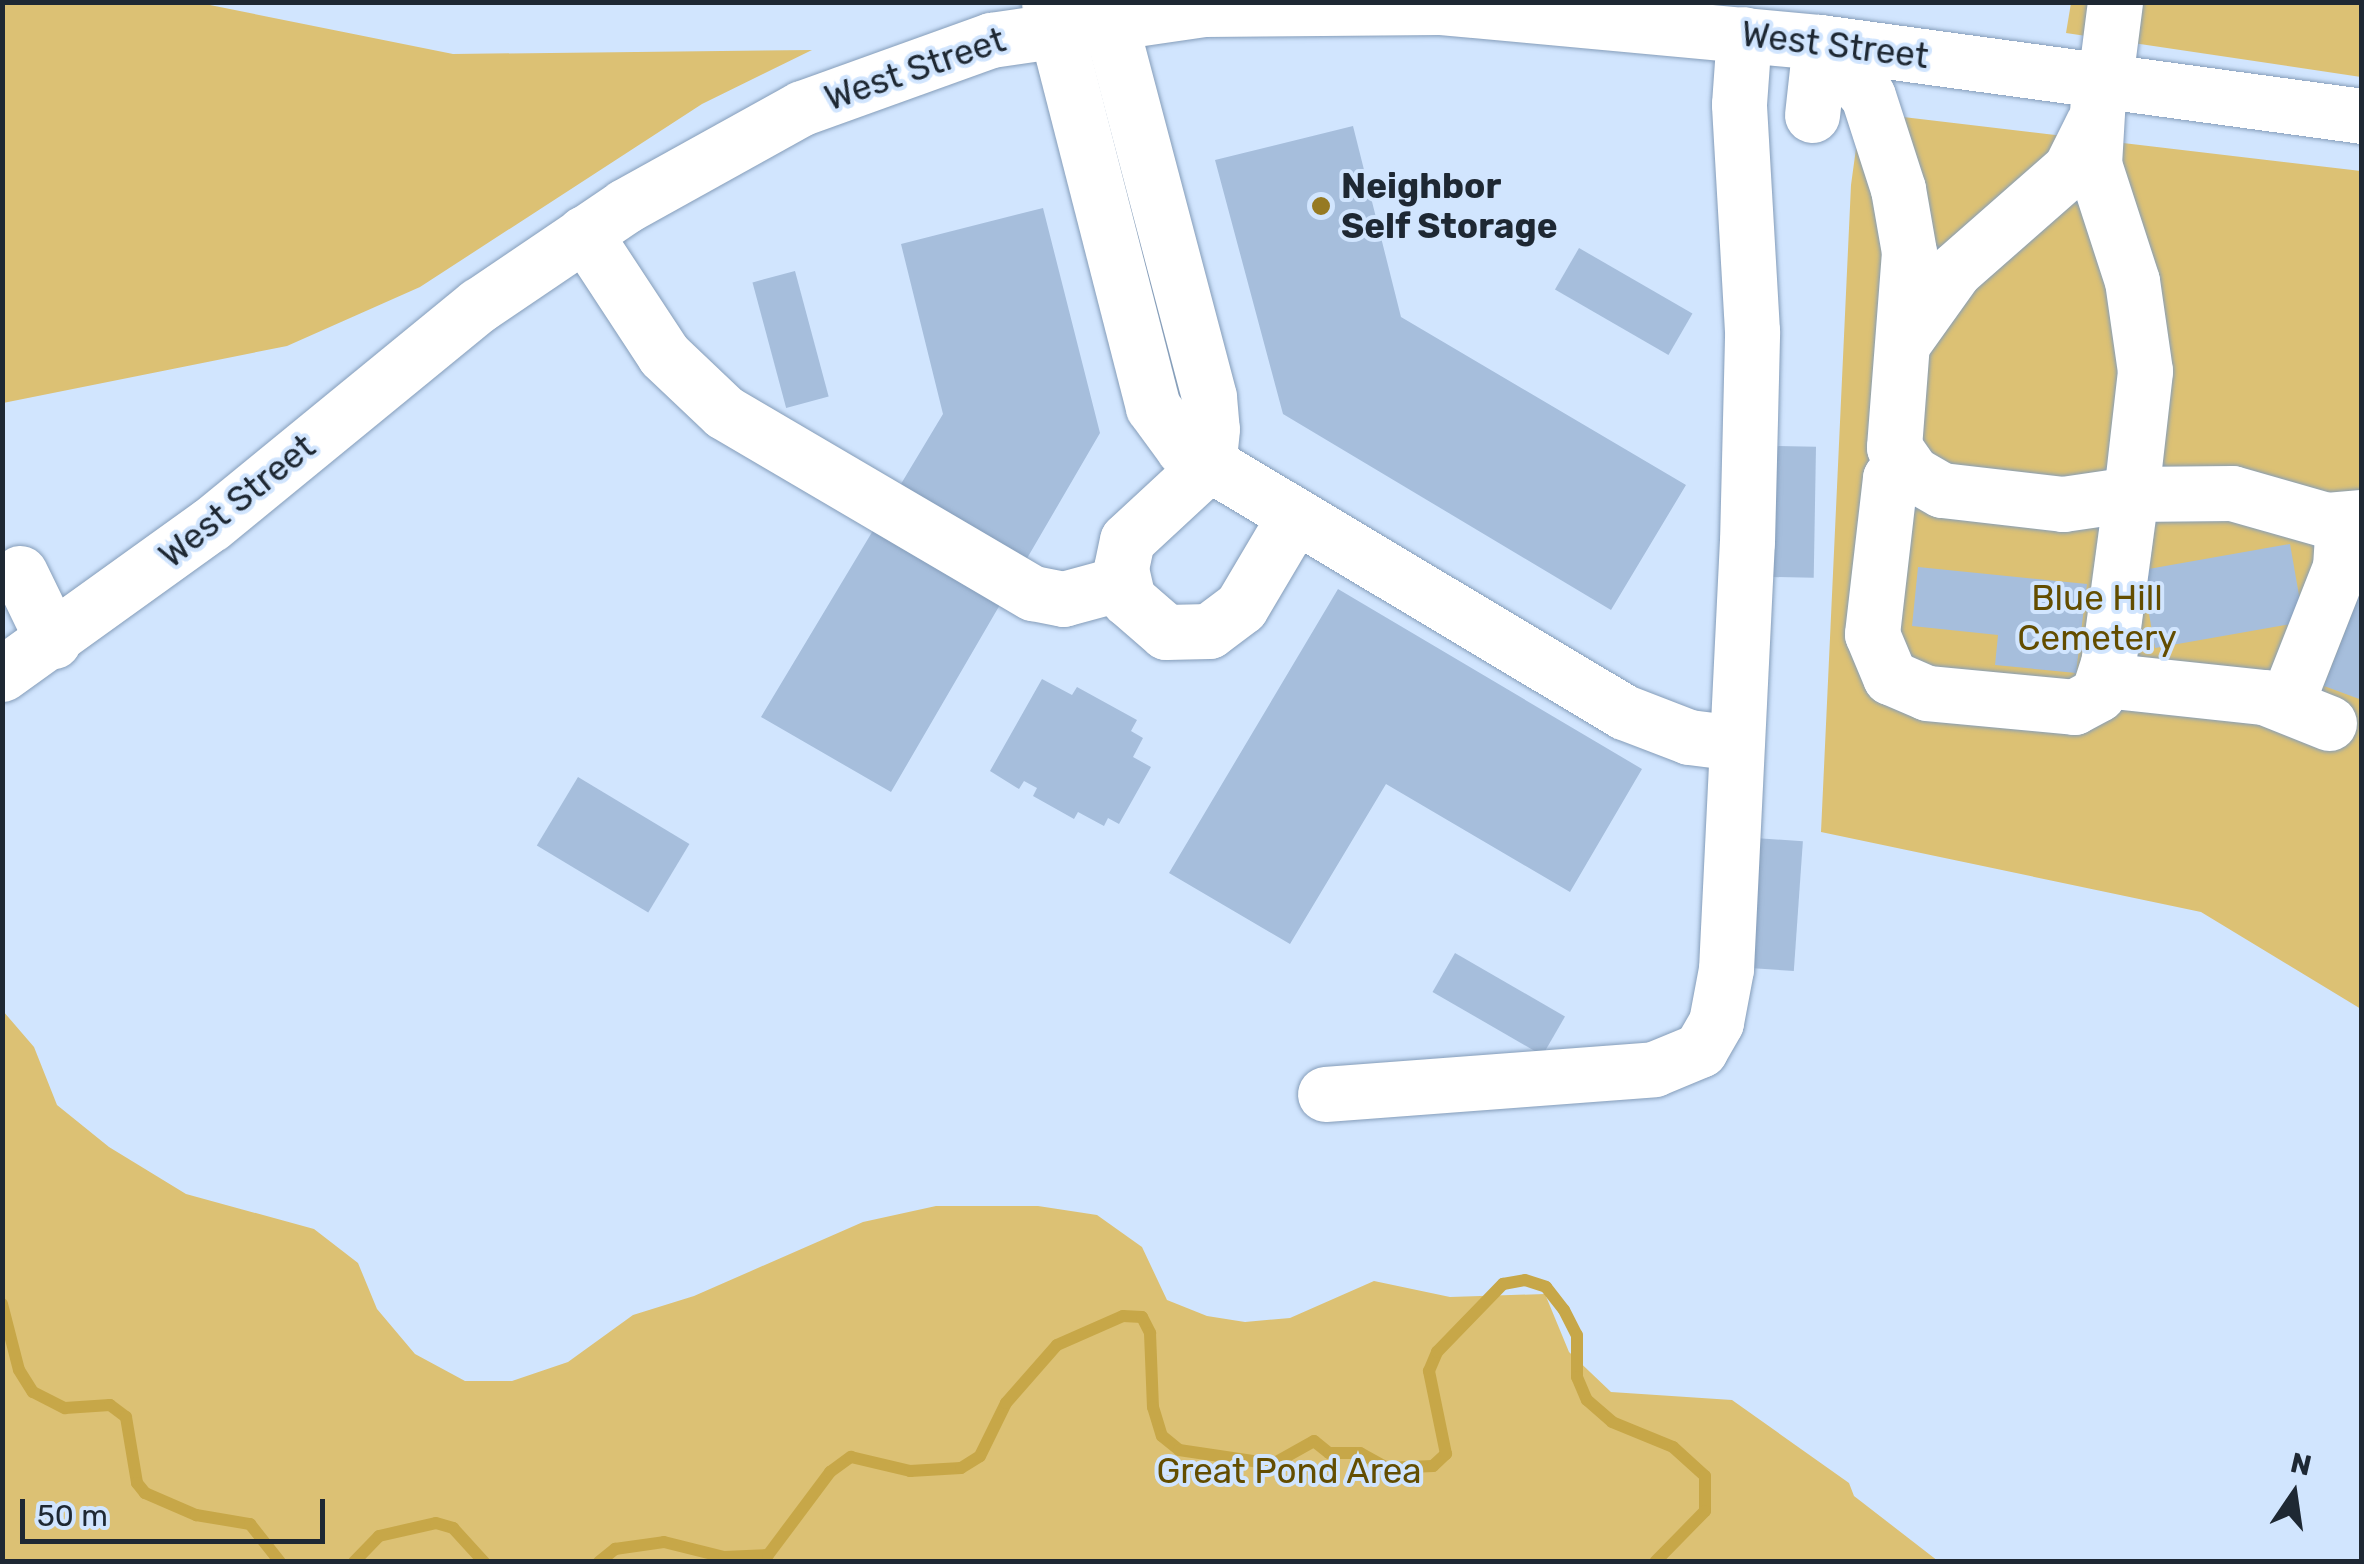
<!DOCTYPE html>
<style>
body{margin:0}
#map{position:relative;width:2364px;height:1564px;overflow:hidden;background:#d1e5fe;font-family:Rubik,sans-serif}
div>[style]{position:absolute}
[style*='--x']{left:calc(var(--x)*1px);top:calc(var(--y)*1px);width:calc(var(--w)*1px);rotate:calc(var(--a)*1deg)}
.green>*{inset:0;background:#dcc174}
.stream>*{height:12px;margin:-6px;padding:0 6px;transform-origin:6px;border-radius:6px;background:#c7a748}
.building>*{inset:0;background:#a6bedc;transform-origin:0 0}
.roads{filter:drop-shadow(0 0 2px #859db9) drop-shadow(0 0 2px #859db9)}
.minor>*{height:55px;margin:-27.5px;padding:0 27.5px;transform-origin:27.5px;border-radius:27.5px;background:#fff}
.major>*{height:55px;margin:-27.5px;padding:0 27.5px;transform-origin:27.5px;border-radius:27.5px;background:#fff}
.dots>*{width:28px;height:28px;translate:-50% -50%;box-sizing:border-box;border:5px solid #d1e5fe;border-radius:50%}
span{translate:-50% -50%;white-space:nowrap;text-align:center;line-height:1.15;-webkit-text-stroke:8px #d1e5fe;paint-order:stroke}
.street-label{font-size:35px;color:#1e2833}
.poi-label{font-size:35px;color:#1e2833;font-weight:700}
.left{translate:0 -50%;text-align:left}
.park-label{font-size:35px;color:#634d00}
.frame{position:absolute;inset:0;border:5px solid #1e2833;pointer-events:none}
.north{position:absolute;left:2244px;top:1444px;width:100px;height:100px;-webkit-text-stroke:8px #d1e5fe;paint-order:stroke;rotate:13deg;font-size:28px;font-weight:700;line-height:40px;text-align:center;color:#1e2833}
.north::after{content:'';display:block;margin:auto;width:35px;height:45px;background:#1e2833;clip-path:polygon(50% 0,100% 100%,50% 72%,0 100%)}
.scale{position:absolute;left:20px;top:1499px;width:305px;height:45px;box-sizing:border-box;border:5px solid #1e2833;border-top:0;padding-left:12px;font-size:30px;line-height:35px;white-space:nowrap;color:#1e2833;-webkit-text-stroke:8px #d1e5fe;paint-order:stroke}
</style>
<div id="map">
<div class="green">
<i style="clip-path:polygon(2px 3px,200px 3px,453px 54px,812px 50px,702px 104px,420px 287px,287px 346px,3px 403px)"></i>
<i style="clip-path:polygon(2071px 3px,2361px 3px,2361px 77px,2066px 33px)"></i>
<i style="clip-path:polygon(1861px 112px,2361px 171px,2361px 1009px,2201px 912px,1821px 832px,1851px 185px)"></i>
<i style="clip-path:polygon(3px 1011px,34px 1047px,57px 1105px,109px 1147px,186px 1194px,314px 1229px,358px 1263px,377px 1309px,415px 1354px,465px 1381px,512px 1381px,568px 1362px,633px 1315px,694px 1296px,863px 1222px,936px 1206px,1038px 1206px,1097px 1215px,1142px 1247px,1167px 1300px,1207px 1316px,1245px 1322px,1290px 1318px,1374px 1281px,1450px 1297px,1545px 1294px,1569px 1352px,1611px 1392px,1732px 1400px,1849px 1483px,1854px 1496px,1938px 1561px,3px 1561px)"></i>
</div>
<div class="stream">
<i style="--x:2;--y:1304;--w:68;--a:75.6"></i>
<i style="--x:19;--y:1370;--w:26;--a:58"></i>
<i style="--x:33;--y:1392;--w:36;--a:27"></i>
<i style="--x:65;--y:1408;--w:45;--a:-3.8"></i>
<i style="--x:110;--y:1405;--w:20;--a:37"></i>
<i style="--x:126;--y:1417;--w:67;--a:80.5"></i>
<i style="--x:137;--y:1483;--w:13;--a:51"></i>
<i style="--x:145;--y:1493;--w:56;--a:23.3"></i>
<i style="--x:196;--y:1515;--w:55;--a:9.5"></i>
<i style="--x:250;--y:1524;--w:48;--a:51.7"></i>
<i style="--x:354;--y:1562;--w:36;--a:-46"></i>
<i style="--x:379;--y:1536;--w:58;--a:-12.8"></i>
<i style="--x:436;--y:1523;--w:18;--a:16"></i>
<i style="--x:453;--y:1528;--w:46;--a:47.6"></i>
<i style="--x:599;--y:1562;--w:21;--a:-39"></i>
<i style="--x:615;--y:1549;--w:49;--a:-8.1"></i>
<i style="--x:664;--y:1542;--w:62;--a:14"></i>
<i style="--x:724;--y:1557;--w:44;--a:-2.6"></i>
<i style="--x:768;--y:1555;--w:104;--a:-53.2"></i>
<i style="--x:830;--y:1472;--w:26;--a:-36"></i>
<i style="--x:851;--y:1457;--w:61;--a:13.3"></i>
<i style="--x:910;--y:1471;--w:51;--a:-3.4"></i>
<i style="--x:961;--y:1468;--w:22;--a:-32"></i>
<i style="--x:980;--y:1456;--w:59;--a:-63.9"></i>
<i style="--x:1006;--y:1403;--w:77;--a:-48.7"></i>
<i style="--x:1057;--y:1345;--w:72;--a:-23.7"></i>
<i style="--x:1123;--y:1316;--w:19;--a:3"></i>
<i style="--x:1142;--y:1317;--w:18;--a:63"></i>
<i style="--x:1150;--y:1333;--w:74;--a:87.7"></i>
<i style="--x:1153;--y:1407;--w:30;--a:73"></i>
<i style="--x:1162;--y:1436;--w:22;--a:39"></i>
<i style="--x:1179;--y:1450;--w:95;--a:8.5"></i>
<i style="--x:1273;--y:1464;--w:47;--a:-29.3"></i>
<i style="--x:1314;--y:1441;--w:19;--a:39"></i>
<i style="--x:1329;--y:1453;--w:31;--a:0"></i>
<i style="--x:1360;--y:1453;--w:31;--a:29"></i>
<i style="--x:1387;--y:1468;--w:46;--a:-2.5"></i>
<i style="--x:1433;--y:1466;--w:18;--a:-43"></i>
<i style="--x:1446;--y:1454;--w:85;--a:-101.6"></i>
<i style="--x:1429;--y:1371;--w:21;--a:-67"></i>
<i style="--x:1437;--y:1352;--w:95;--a:-45.9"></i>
<i style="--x:1503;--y:1284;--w:22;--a:-10"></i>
<i style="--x:1525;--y:1280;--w:22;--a:18"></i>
<i style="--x:1546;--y:1287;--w:29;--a:52"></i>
<i style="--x:1564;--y:1310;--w:28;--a:63"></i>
<i style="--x:1577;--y:1335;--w:42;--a:90"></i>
<i style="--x:1577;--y:1377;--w:25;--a:67"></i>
<i style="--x:1587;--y:1400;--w:33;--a:41"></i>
<i style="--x:1612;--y:1422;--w:66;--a:22.3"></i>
<i style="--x:1673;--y:1447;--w:43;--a:42.2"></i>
<i style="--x:1705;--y:1476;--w:35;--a:90"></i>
<i style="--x:1705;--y:1511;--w:71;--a:134.4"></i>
</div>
<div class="building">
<i style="clip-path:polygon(1353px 126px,1401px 317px,1686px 485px,1611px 610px,1283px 414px,1215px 160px)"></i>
<i style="clip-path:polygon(1043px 208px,1100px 433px,891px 792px,761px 717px,943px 414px,901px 244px)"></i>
<i style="left:1579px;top:248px;width:131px;height:48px;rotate:30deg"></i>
<i style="left:795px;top:271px;width:130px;height:44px;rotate:75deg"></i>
<i style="left:1772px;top:446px;width:44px;height:131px;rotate:1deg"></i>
<i style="left:2290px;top:544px;width:79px;height:151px;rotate:80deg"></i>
<i style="clip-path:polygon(1918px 567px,2087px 584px,2076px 673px,1995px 665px,1998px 635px,1912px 626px)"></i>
<i style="clip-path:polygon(2362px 588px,2362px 700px,2324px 686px)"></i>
<i style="clip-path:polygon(1338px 589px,1642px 769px,1570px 892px,1386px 784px,1290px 944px,1169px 873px)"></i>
<i style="clip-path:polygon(1042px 679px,1072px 695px,1077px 687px,1137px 720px,1131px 731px,1143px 738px,1133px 757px,1151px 767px,1119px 824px,1108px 818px,1104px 826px,1078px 812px,1074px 819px,1033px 796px,1037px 788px,1024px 781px,1019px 789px,990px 771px)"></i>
<i style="left:578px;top:777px;width:130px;height:80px;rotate:31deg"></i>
<i style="left:1755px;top:838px;width:48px;height:130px;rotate:4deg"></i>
<i style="left:1455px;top:953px;width:127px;height:45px;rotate:30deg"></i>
</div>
<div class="roads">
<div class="minor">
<i style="--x:1049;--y:2;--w:418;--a:75.6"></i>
<i style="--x:1153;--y:407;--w:51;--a:53.8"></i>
<i style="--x:1183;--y:448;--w:514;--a:30.91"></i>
<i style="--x:1624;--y:712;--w:70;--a:21"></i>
<i style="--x:1689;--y:737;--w:48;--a:7.1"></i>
<i style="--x:1109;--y:18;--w:392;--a:75.2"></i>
<i style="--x:1209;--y:397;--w:32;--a:85"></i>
<i style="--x:1212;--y:429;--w:36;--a:96"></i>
<i style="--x:1208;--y:465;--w:110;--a:137.2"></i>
<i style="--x:1127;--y:540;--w:30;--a:102"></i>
<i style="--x:1121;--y:569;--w:31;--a:77"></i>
<i style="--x:1128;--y:599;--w:50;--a:41"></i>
<i style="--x:1166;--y:632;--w:43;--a:-1.3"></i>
<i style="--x:1209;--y:631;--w:40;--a:-37"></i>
<i style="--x:1241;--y:607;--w:102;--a:-59.4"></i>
<i style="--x:1820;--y:42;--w:72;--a:48.4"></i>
<i style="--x:1868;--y:96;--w:98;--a:72.1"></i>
<i style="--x:1898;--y:189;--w:64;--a:80.1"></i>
<i style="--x:1909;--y:252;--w:196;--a:94.4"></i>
<i style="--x:1894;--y:447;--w:32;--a:55"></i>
<i style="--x:1912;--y:473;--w:34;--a:30"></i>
<i style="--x:1942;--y:490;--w:122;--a:6.6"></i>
<i style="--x:2063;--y:504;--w:69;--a:-8.4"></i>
<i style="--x:2131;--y:494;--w:124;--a:-83.5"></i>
<i style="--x:2145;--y:371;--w:91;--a:-98.2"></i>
<i style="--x:2132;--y:281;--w:123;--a:-108"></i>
<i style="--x:2094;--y:164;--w:85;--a:-86.6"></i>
<i style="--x:2105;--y:80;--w:79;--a:-82.7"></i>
<i style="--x:1812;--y:115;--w:73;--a:-83.7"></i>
<i style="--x:584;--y:233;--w:146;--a:56.7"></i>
<i style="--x:664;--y:355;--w:83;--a:43.5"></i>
<i style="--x:724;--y:412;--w:358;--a:30.4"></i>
<i style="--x:1033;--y:593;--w:31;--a:11"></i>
<i style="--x:1063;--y:599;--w:61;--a:-15.2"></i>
<i style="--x:1905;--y:340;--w:86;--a:-54.5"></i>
<i style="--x:1955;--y:270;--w:153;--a:-41.3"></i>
<i style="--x:2070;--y:169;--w:51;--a:-63.4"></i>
<i style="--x:1902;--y:461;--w:21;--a:125"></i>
<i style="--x:1890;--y:478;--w:157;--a:96.6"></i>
<i style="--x:1872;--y:634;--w:47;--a:67.3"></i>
<i style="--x:1890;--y:677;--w:40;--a:23.4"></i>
<i style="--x:1927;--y:693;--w:148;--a:5.4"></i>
<i style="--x:2074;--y:707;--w:27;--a:-28"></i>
<i style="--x:2098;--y:694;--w:32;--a:-72"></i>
<i style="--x:2108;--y:664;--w:172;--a:-82.3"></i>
<i style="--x:2131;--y:494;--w:101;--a:-0.6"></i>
<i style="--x:2232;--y:493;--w:99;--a:15.9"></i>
<i style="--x:2327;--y:520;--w:35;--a:-5"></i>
<i style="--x:20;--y:573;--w:76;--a:64.1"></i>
<i style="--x:2104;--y:680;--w:161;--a:6.1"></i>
<i style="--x:2264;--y:697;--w:70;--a:21.8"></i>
<i style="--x:2286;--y:704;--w:147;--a:-68.5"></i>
<i style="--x:2340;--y:567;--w:47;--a:-86.3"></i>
<i style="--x:1325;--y:1094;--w:330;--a:-4.3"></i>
<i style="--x:1654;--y:1069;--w:50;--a:-22.4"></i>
<i style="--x:1700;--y:1050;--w:32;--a:-60"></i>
<i style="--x:1716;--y:1022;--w:54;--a:-79.3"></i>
<i style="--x:1726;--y:969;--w:428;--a:-87.2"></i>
<i style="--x:1747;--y:542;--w:211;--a:-88.6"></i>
<i style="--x:1752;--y:331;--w:227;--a:-93.3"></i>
<i style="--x:1739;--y:104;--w:70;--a:-85.9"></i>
</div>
<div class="major">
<i style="--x:2;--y:674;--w:257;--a:-35.7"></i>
<i style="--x:211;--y:524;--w:346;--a:-39.3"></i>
<i style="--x:479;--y:305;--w:176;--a:-34.1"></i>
<i style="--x:625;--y:206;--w:202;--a:-29"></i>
<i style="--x:802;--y:108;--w:201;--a:-19.8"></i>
<i style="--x:991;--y:40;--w:215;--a:-8.3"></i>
<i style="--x:1204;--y:9;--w:237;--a:-0.5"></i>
<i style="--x:1441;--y:7;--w:381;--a:5.3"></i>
<i style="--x:1820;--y:42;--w:547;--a:7.77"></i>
</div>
</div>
<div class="dots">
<i style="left:1321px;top:206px;background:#967a22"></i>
</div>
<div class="street-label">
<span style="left:1835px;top:45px;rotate:7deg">West Street</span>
<span style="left:915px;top:69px;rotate:-19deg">West Street</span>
<span style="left:237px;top:501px;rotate:-39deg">West Street</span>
</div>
<div class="poi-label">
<span class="left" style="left:1341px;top:206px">Neighbor<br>Self Storage</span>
</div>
<div class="park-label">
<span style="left:2097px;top:618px">Blue Hill<br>Cemetery</span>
<span style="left:1289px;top:1471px">Great Pond Area</span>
</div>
<div class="frame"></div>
<div class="north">N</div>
<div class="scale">50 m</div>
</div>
